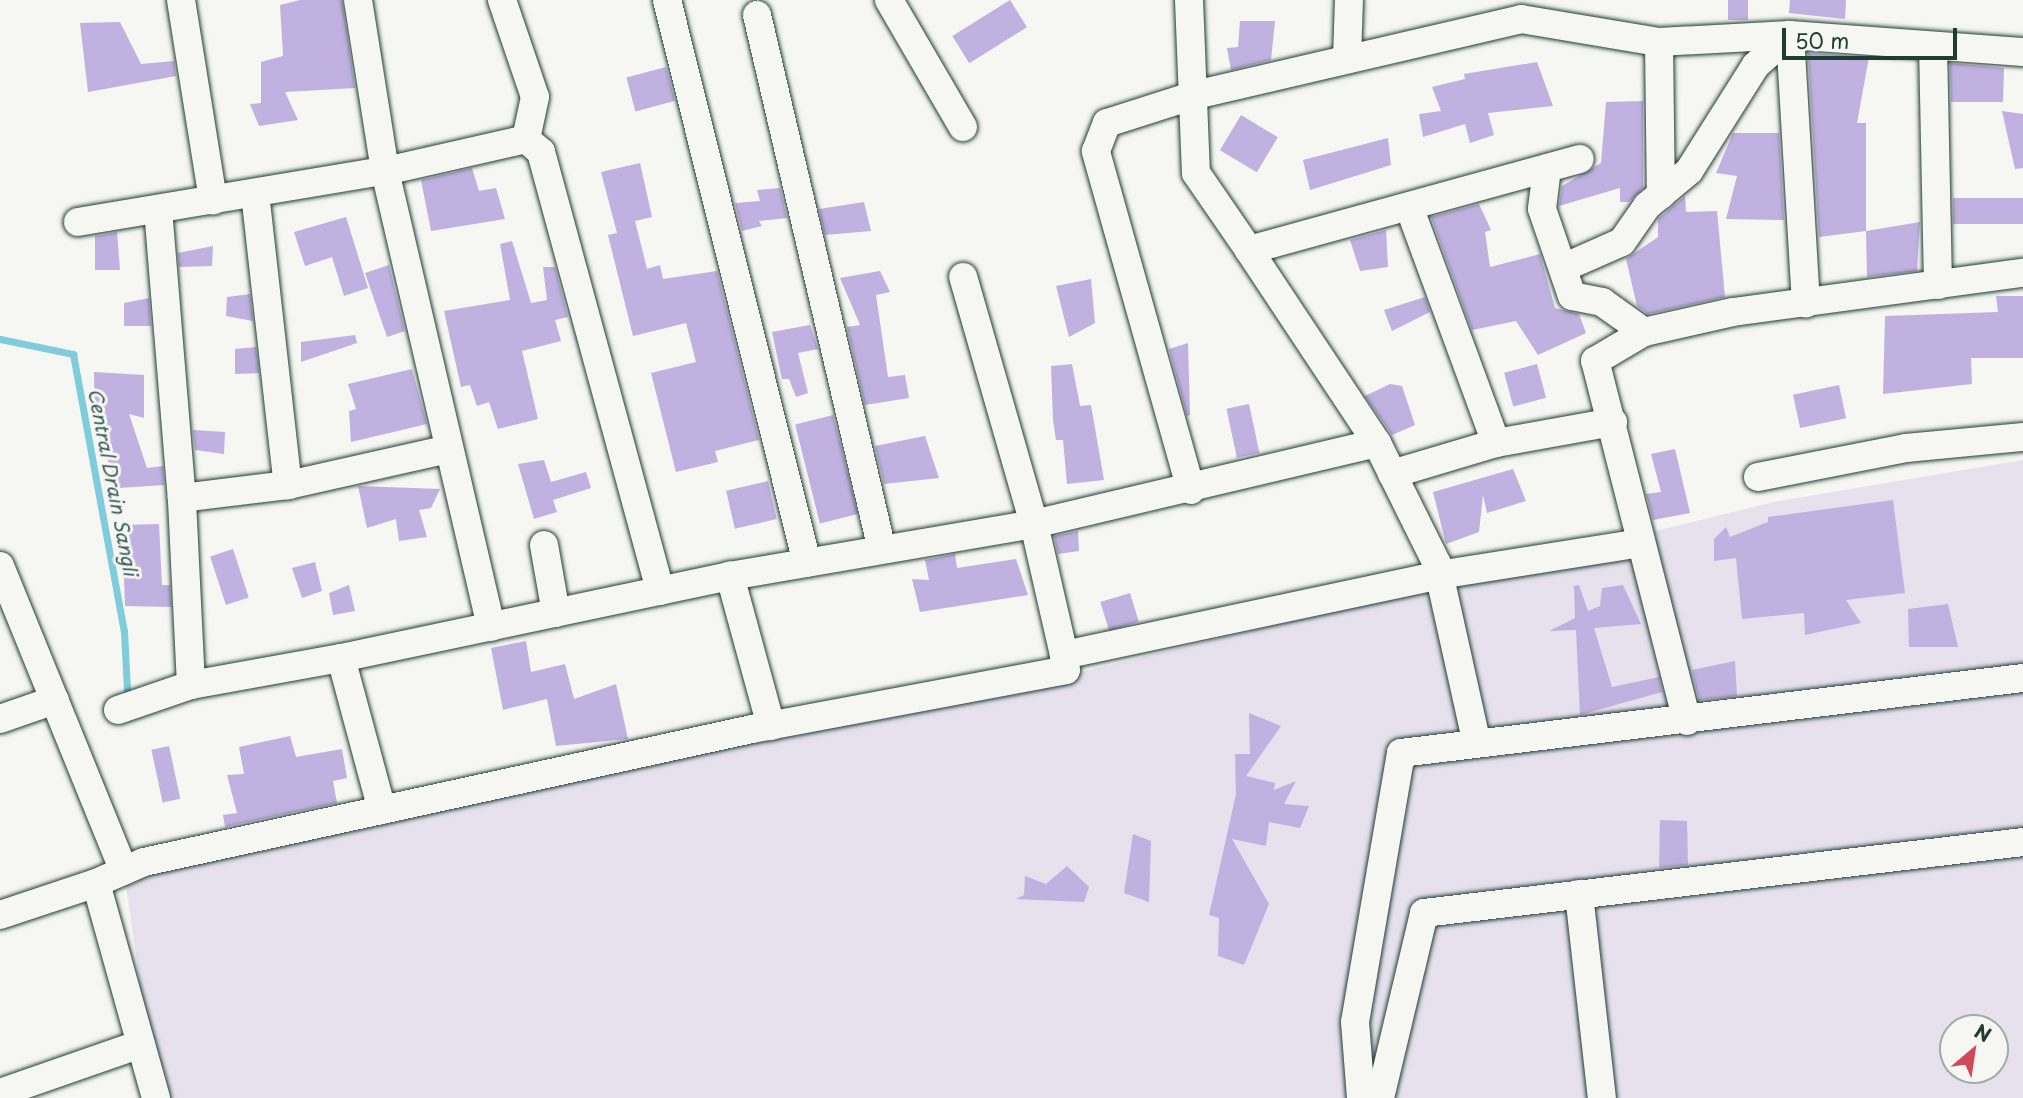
<!DOCTYPE html>
<style>
body{margin:0}
#map{position:relative;width:2023px;height:1098px;overflow:hidden;background:#f6f6f2;font-family:"Playpen Sans",sans-serif}
div>[style]{position:absolute}
[style*='--x']{left:calc(var(--x)*1px);top:calc(var(--y)*1px);width:calc(var(--w)*1px);rotate:calc(var(--a)*1deg)}
.built>*{inset:0;background:#e6e1ed}
.stream>*{height:7px;margin:-3.5px;padding:0 3.5px;transform-origin:3.5px;border-radius:3.5px;background:#7fccdd}
.building>*{inset:0;background:#c0b1e1;transform-origin:0 0}
.roads{filter:drop-shadow(0 0 2px #1f3d34) drop-shadow(0 0 2px #1f3d34)}
.street>*{height:28px;margin:-14px;padding:0 14px;transform-origin:14px;border-radius:14px;background:#f6f6f2}
span{translate:-50% -50%;white-space:nowrap;text-align:center;line-height:1.15;-webkit-text-stroke:6px #f6f6f2;paint-order:stroke}
.water-label{font-size:19px;color:#325a56;font-style:italic}
.north{position:absolute;left:1939px;top:1014px;width:70px;height:70px;box-sizing:border-box;background:#f6f6f2;border:2px solid #a0aca6;border-radius:50%;rotate:29deg;font-size:19px;font-weight:700;line-height:28px;text-align:center;color:#1f3d34}
.north::after{content:'';display:block;margin:auto;width:24px;height:32px;background:#d1495b;clip-path:polygon(50% 0,100% 100%,50% 72%,0 100%)}
.scale{position:absolute;left:1782px;top:28px;width:175px;height:32px;box-sizing:border-box;border:4px solid #1f3d34;border-top:0;padding-left:9px;font-size:21px;line-height:24px;white-space:nowrap;color:#1f3d34;-webkit-text-stroke:5px #f6f6f2;paint-order:stroke}
</style>
<div id="map">
<div class="built">
<i style="clip-path:polygon(evenodd,2023px 460px,2023px 1098px,156px 1098px,124px 871px,1065px 676px,1774px 502px,2023px 460px,1953px 1028px,1995px 1028px,1995px 1070px,1953px 1070px,1953px 1028px)"></i>
</div>
<div class="stream">
<i style="--x:0;--y:339;--w:75;--a:11.6"></i>
<i style="--x:73;--y:354;--w:282;--a:79.6"></i>
<i style="--x:124;--y:631;--w:59;--a:87.1"></i>
</div>
<div class="building">
<i style="clip-path:polygon(300px 0,342px 0,355px 88px,285px 92px,298px 120px,259px 126px,250px 104px,261px 103px,261px 62px,283px 56px,280px 5px)"></i>
<i style="left:1010px;top:0;width:32px;height:68px;rotate:58deg"></i>
<i style="left:1728px;top:0;width:20px;height:20px"></i>
<i style="clip-path:polygon(1790px 0,1846px 0,1845px 19px,1789px 13px)"></i>
<i style="clip-path:polygon(1240px 21px,1275px 21px,1271px 60px,1231px 70px,1227px 48px,1238px 47px)"></i>
<i style="clip-path:polygon(120px 22px,141px 64px,174px 61px,176px 76px,88px 92px,80px 23px)"></i>
<i style="clip-path:polygon(1808px 53px,1869px 57px,1857px 123px,1866px 123px,1866px 231px,1819px 237px)"></i>
<i style="clip-path:polygon(1537px 62px,1553px 106px,1488px 113px,1494px 135px,1470px 143px,1465px 124px,1423px 137px,1419px 114px,1441px 111px,1432px 87px,1465px 79px,1464px 74px)"></i>
<i style="clip-path:polygon(1950px 63px,2004px 68px,2003px 102px,1951px 102px)"></i>
<i style="left:666px;top:67px;width:35px;height:41px;rotate:75deg"></i>
<i style="clip-path:polygon(1643px 101px,1643px 188px,1629px 202px,1620px 202px,1620px 188px,1559px 206px,1562px 186px,1601px 163px,1606px 102px)"></i>
<i style="clip-path:polygon(2002px 111px,2023px 114px,2023px 168px,2015px 169px)"></i>
<i style="left:1241px;top:115px;width:43px;height:41px;rotate:31deg"></i>
<i style="clip-path:polygon(1733px 133px,1779px 133px,1784px 220px,1726px 219px,1737px 176px,1716px 173px)"></i>
<i style="clip-path:polygon(1388px 138px,1391px 165px,1310px 190px,1303px 160px)"></i>
<i style="clip-path:polygon(640px 163px,652px 217px,635px 221px,647px 269px,660px 265px,663px 279px,717px 271px,759px 440px,715px 451px,718px 462px,676px 472px,651px 373px,696px 362px,686px 323px,633px 336px,608px 235px,617px 233px,601px 172px)"></i>
<i style="clip-path:polygon(472px 168px,479px 191px,496px 188px,505px 219px,431px 231px,421px 180px)"></i>
<i style="clip-path:polygon(780px 188px,787px 218px,759px 221px,762px 226px,742px 231px,735px 203px,760px 201px,757px 190px)"></i>
<i style="clip-path:polygon(1685px 196px,1686px 212px,1717px 211px,1725px 297px,1648px 314px,1637px 306px,1626px 259px,1658px 237px,1658px 219px)"></i>
<i style="left:1953px;top:198px;width:70px;height:26px"></i>
<i style="clip-path:polygon(864px 202px,871px 231px,825px 235px,819px 209px)"></i>
<i style="clip-path:polygon(1479px 204px,1491px 230px,1485px 232px,1490px 267px,1540px 254px,1555px 308px,1579px 314px,1586px 333px,1538px 355px,1516px 321px,1472px 330px,1431px 217px)"></i>
<i style="clip-path:polygon(346px 217px,368px 288px,344px 296px,332px 257px,305px 266px,294px 232px)"></i>
<i style="clip-path:polygon(1920px 222px,1917px 271px,1867px 277px,1866px 231px)"></i>
<i style="clip-path:polygon(1386px 230px,1388px 267px,1360px 271px,1350px 240px)"></i>
<i style="clip-path:polygon(117px 232px,120px 270px,95px 270px,95px 236px)"></i>
<i style="clip-path:polygon(512px 241px,531px 303px,547px 300px,543px 267px,555px 267px,568px 317px,555px 320px,561px 341px,522px 351px,538px 419px,498px 429px,489px 402px,477px 406px,470px 385px,461px 387px,444px 311px,510px 300px,500px 244px)"></i>
<i style="clip-path:polygon(213px 246px,212px 266px,179px 267px,178px 253px)"></i>
<i style="clip-path:polygon(389px 265px,405px 331px,387px 337px,365px 273px)"></i>
<i style="clip-path:polygon(880px 271px,890px 292px,876px 295px,888px 377px,905px 375px,909px 398px,865px 405px,847px 327px,860px 325px,840px 278px)"></i>
<i style="clip-path:polygon(1091px 279px,1095px 323px,1069px 337px,1056px 286px)"></i>
<i style="clip-path:polygon(250px 294px,253px 321px,226px 316px,227px 297px)"></i>
<i style="clip-path:polygon(1996px 296px,2023px 296px,2023px 358px,1971px 358px,1972px 384px,1883px 394px,1885px 316px,1998px 312px)"></i>
<i style="clip-path:polygon(1425px 297px,1430px 312px,1392px 331px,1384px 310px)"></i>
<i style="clip-path:polygon(149px 298px,151px 326px,124px 326px,124px 303px)"></i>
<i style="clip-path:polygon(810px 325px,818px 349px,798px 353px,808px 393px,796px 397px,789px 379px,782px 379px,772px 332px)"></i>
<i style="clip-path:polygon(355px 335px,357px 343px,301px 362px,301px 342px)"></i>
<i style="clip-path:polygon(1188px 343px,1190px 415px,1187px 416px,1169px 349px)"></i>
<i style="clip-path:polygon(256px 347px,259px 373px,235px 374px,235px 349px)"></i>
<i style="clip-path:polygon(1072px 364px,1080px 406px,1091px 405px,1104px 480px,1067px 484px,1063px 440px,1056px 440px,1053px 420px,1051px 366px)"></i>
<i style="left:1537px;top:364px;width:35px;height:34px;rotate:75deg"></i>
<i style="clip-path:polygon(412px 369px,427px 424px,351px 442px,349px 411px,356px 409px,348px 384px)"></i>
<i style="clip-path:polygon(94px 372px,144px 375px,144px 418px,129px 414px,147px 468px,163px 466px,164px 485px,119px 488px,95px 429px)"></i>
<i style="clip-path:polygon(1390px 384px,1402px 386px,1415px 425px,1392px 435px,1365px 396px)"></i>
<i style="left:1839px;top:385px;width:34px;height:47px;rotate:78deg"></i>
<i style="left:1249px;top:404px;width:50px;height:23px;rotate:78deg"></i>
<i style="left:833px;top:415px;width:102px;height:39px;rotate:76deg"></i>
<i style="clip-path:polygon(193px 430px,225px 432px,224px 454px,195px 450px)"></i>
<i style="clip-path:polygon(925px 436px,939px 478px,884px 484px,875px 446px)"></i>
<i style="clip-path:polygon(1675px 449px,1690px 513px,1653px 520px,1646px 494px,1661px 492px,1651px 454px)"></i>
<i style="clip-path:polygon(544px 460px,551px 482px,586px 472px,591px 488px,553px 500px,557px 512px,534px 519px,518px 464px)"></i>
<i style="clip-path:polygon(1513px 469px,1526px 501px,1487px 513px,1483px 495px,1479px 532px,1446px 544px,1433px 492px)"></i>
<i style="left:768px;top:481px;width:39px;height:43px;rotate:77deg"></i>
<i style="clip-path:polygon(358px 486px,440px 489px,431px 508px,419px 510px,427px 537px,399px 541px,396px 519px,367px 528px)"></i>
<i style="clip-path:polygon(1893px 500px,1905px 593px,1846px 600px,1861px 623px,1805px 635px,1804px 613px,1742px 619px,1736px 558px,1714px 561px,1714px 539px,1726px 527px,1730px 537px,1768px 522px,1768px 517px)"></i>
<i style="clip-path:polygon(159px 524px,162px 585px,170px 585px,171px 607px,125px 606px,122px 525px)"></i>
<i style="clip-path:polygon(1078px 531px,1079px 551px,1058px 554px,1054px 536px)"></i>
<i style="left:233px;top:549px;width:51px;height:24px;rotate:72deg"></i>
<i style="clip-path:polygon(955px 554px,957px 568px,1016px 559px,1028px 595px,920px 612px,912px 579px,929px 580px,925px 560px)"></i>
<i style="clip-path:polygon(315px 562px,322px 591px,302px 598px,292px 568px)"></i>
<i style="clip-path:polygon(349px 585px,355px 611px,333px 615px,329px 593px)"></i>
<i style="clip-path:polygon(1579px 585px,1588px 611px,1600px 606px,1602px 588px,1623px 585px,1641px 624px,1594px 628px,1612px 687px,1659px 677px,1662px 692px,1580px 715px,1576px 630px,1549px 631px,1575px 618px,1574px 586px)"></i>
<i style="left:1130px;top:593px;width:30px;height:31px;rotate:73deg"></i>
<i style="clip-path:polygon(1948px 604px,1958px 647px,1909px 647px,1908px 609px)"></i>
<i style="clip-path:polygon(526px 641px,531px 672px,565px 664px,574px 699px,616px 684px,628px 739px,556px 746px,547px 699px,503px 710px,491px 648px)"></i>
<i style="clip-path:polygon(1735px 661px,1737px 696px,1699px 700px,1692px 670px)"></i>
<i style="clip-path:polygon(1249px 713px,1281px 726px,1246px 776px,1275px 783px,1274px 790px,1296px 781px,1284px 804px,1309px 806px,1300px 828px,1269px 822px,1266px 846px,1232px 839px,1269px 904px,1244px 965px,1218px 956px,1219px 918px,1209px 915px,1236px 794px,1235px 754px,1250px 754px)"></i>
<i style="clip-path:polygon(290px 736px,296px 757px,342px 749px,347px 778px,333px 781px,337px 803px,225px 827px,223px 815px,237px 813px,227px 775px,244px 774px,239px 747px)"></i>
<i style="left:169px;top:746px;width:54px;height:18px;rotate:78deg"></i>
<i style="clip-path:polygon(1660px 820px,1687px 821px,1688px 865px,1659px 868px)"></i>
<i style="clip-path:polygon(1133px 834px,1151px 841px,1149px 902px,1124px 893px)"></i>
<i style="clip-path:polygon(1067px 866px,1089px 887px,1084px 902px,1016px 899px,1024px 895px,1025px 876px,1046px 884px)"></i>
</div>
<div class="roads">
<div class="street">
<i style="--x:181;--y:0;--w:203;--a:80.9"></i>
<i style="--x:358;--y:0;--w:173;--a:81"></i>
<i style="--x:385;--y:171;--w:468;--a:76.9"></i>
<i style="--x:502;--y:0;--w:102;--a:71.2"></i>
<i style="--x:535;--y:97;--w:43;--a:102.1"></i>
<i style="--x:667;--y:0;--w:580;--a:76.04"></i>
<i style="--x:889;--y:0;--w:147;--a:59.8"></i>
<i style="--x:1189;--y:0;--w:173;--a:87.7"></i>
<i style="--x:1196;--y:173;--w:93;--a:55.5"></i>
<i style="--x:757;--y:15;--w:549;--a:76.85"></i>
<i style="--x:1659;--y:42;--w:153;--a:89.3"></i>
<i style="--x:1933;--y:46;--w:239;--a:88.8"></i>
<i style="--x:1347;--y:59;--w:59;--a:-88.1"></i>
<i style="--x:526;--y:139;--w:20;--a:41"></i>
<i style="--x:541;--y:152;--w:455;--a:74.8"></i>
<i style="--x:1547;--y:168;--w:41;--a:97"></i>
<i style="--x:1542;--y:209;--w:92;--a:71"></i>
<i style="--x:1572;--y:296;--w:31;--a:11"></i>
<i style="--x:1602;--y:302;--w:52;--a:35.5"></i>
<i style="--x:255;--y:193;--w:294;--a:83.6"></i>
<i style="--x:288;--y:485;--w:165;--a:-12.6"></i>
<i style="--x:158;--y:209;--w:290;--a:85.3"></i>
<i style="--x:78;--y:222;--w:316;--a:-9.5"></i>
<i style="--x:390;--y:170;--w:139;--a:-12.8"></i>
<i style="--x:1563;--y:268;--w:64;--a:-23.8"></i>
<i style="--x:1622;--y:242;--w:44;--a:-55.2"></i>
<i style="--x:1647;--y:206;--w:55;--a:-39.8"></i>
<i style="--x:1689;--y:171;--w:125;--a:-57.7"></i>
<i style="--x:1756;--y:65;--w:45;--a:-41.4"></i>
<i style="--x:1790;--y:35;--w:269;--a:86.6"></i>
<i style="--x:1377;--y:443;--w:232;--a:-123.6"></i>
<i style="--x:1249;--y:250;--w:343;--a:-15.4"></i>
<i style="--x:1496;--y:443;--w:119;--a:-10.2"></i>
<i style="--x:1392;--y:474;--w:109;--a:-16.6"></i>
<i style="--x:1496;--y:443;--w:252;--a:-110.2"></i>
<i style="--x:1758;--y:477;--w:151;--a:-11.1"></i>
<i style="--x:1906;--y:448;--w:118;--a:-5.4"></i>
<i style="--x:1191;--y:490;--w:352;--a:-105.7"></i>
<i style="--x:1096;--y:151;--w:30;--a:-69"></i>
<i style="--x:1107;--y:123;--w:92;--a:-17.7"></i>
<i style="--x:1195;--y:95;--w:335;--a:-13.1"></i>
<i style="--x:1521;--y:19;--w:140;--a:9.5"></i>
<i style="--x:1659;--y:42;--w:131;--a:-3.1"></i>
<i style="--x:1790;--y:35;--w:234;--a:4.2"></i>
<i style="--x:544;--y:545;--w:69;--a:80"></i>
<i style="--x:0;--y:566;--w:329;--a:67.9"></i>
<i style="--x:1064;--y:655;--w:134;--a:-102.9"></i>
<i style="--x:1034;--y:524;--w:352;--a:-13.3"></i>
<i style="--x:1377;--y:443;--w:135;--a:63.6"></i>
<i style="--x:1437;--y:564;--w:184;--a:77.5"></i>
<i style="--x:191;--y:685;--w:152;--a:-10.2"></i>
<i style="--x:118;--y:710;--w:77;--a:-18.9"></i>
<i style="--x:191;--y:685;--w:187;--a:-92.8"></i>
<i style="--x:182;--y:498;--w:107;--a:-7"></i>
<i style="--x:0;--y:719;--w:58;--a:-19.1"></i>
<i style="--x:1687;--y:721;--w:372;--a:-104.3"></i>
<i style="--x:1595;--y:361;--w:57;--a:-30.6"></i>
<i style="--x:1644;--y:332;--w:91;--a:-12.7"></i>
<i style="--x:1733;--y:312;--w:293;--a:-7.7"></i>
<i style="--x:771;--y:726;--w:156;--a:-105.3"></i>
<i style="--x:730;--y:576;--w:308;--a:-9.7"></i>
<i style="--x:1034;--y:524;--w:257;--a:-106"></i>
<i style="--x:382;--y:810;--w:157;--a:-105.1"></i>
<i style="--x:341;--y:658;--w:398;--a:-11.9"></i>
<i style="--x:1579;--y:894;--w:205;--a:83.6"></i>
<i style="--x:0;--y:915;--w:101;--a:-18.4"></i>
<i style="--x:0;--y:1093;--w:149;--a:-19.2"></i>
<i style="--x:156;--y:1098;--w:223;--a:-105.6"></i>
<i style="--x:96;--y:883;--w:52;--a:-23.6"></i>
<i style="--x:144;--y:862;--w:622;--a:-12.34"></i>
<i style="--x:752;--y:729;--w:319;--a:-10.6"></i>
<i style="--x:1066;--y:670;--w:15;--a:-98"></i>
<i style="--x:1064;--y:655;--w:383;--a:-12"></i>
<i style="--x:1439;--y:575;--w:204;--a:-9"></i>
<i style="--x:1361;--y:1098;--w:76;--a:-94.5"></i>
<i style="--x:1355;--y:1022;--w:273;--a:-80.3"></i>
<i style="--x:1401;--y:753;--w:627;--a:-6.88"></i>
<i style="--x:1380;--y:1098;--w:190;--a:-76.6"></i>
<i style="--x:1424;--y:913;--w:603;--a:-6.76"></i>
</div>
</div>
<div class="water-label">
<span style="left:113px;top:482px;rotate:79deg">Central Drain Sangli</span>
</div>
<div class="north">N</div>
<div class="scale">50 m</div>
</div>
